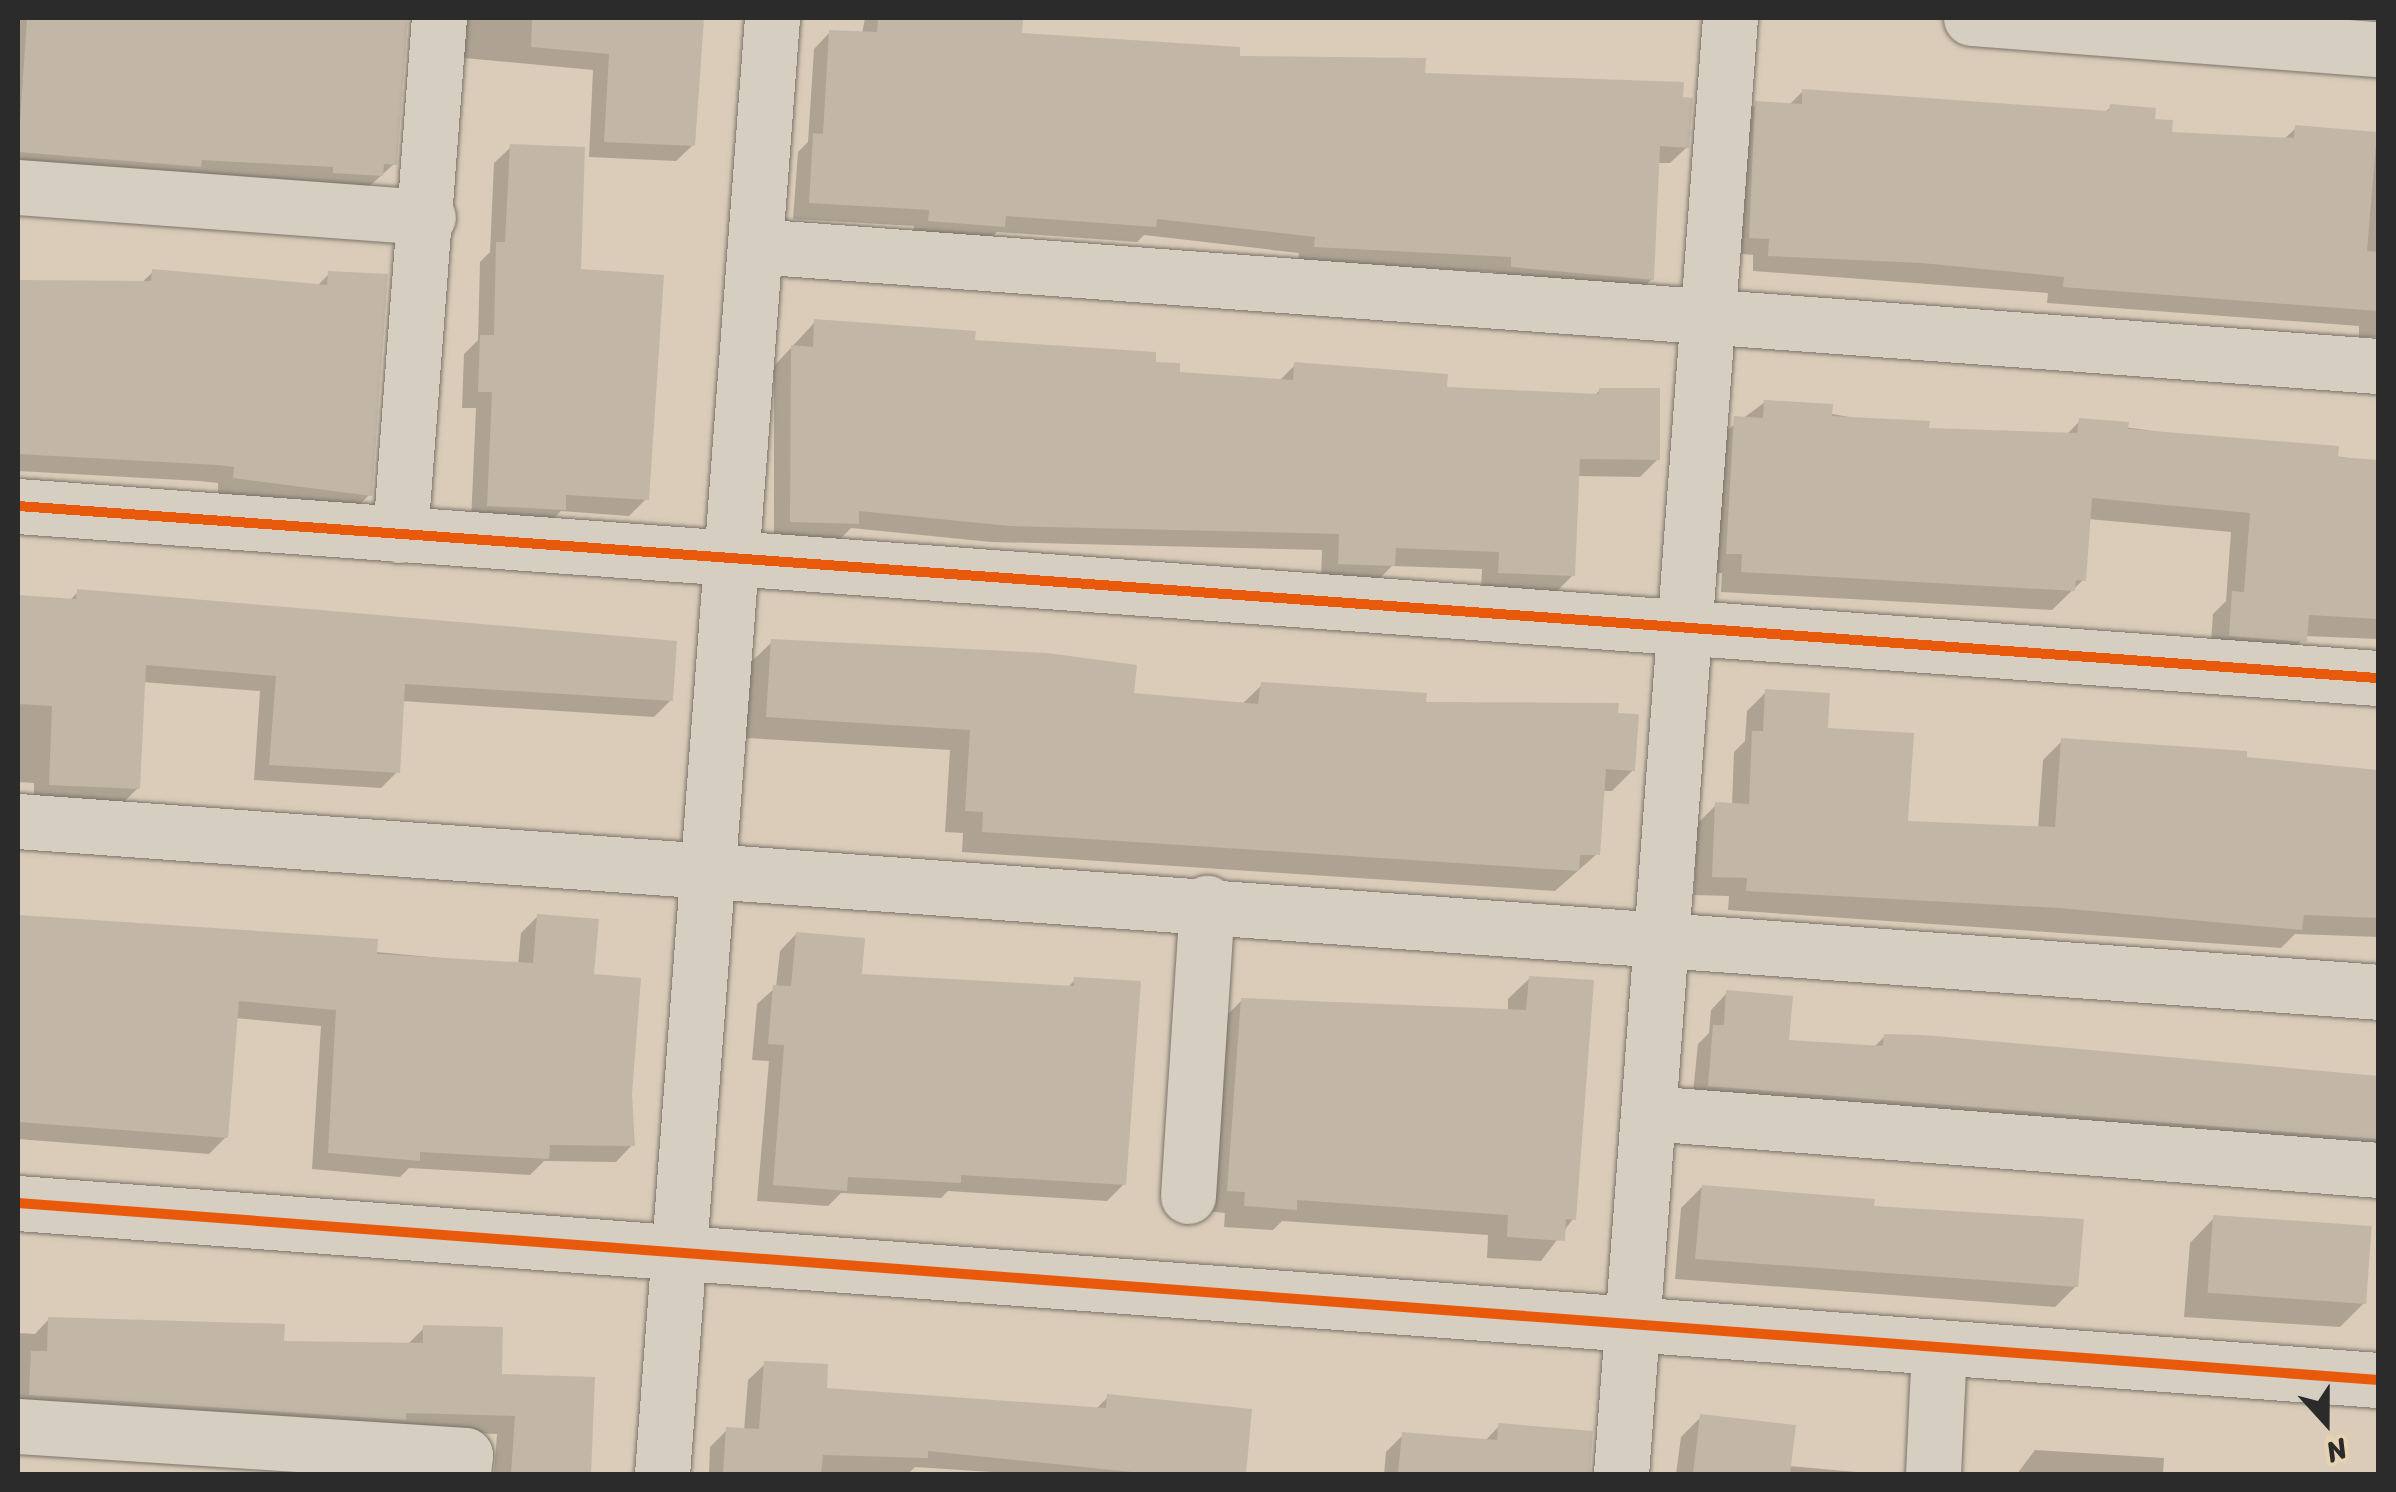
<!DOCTYPE html>
<style>
body{margin:0}
#map{position:relative;width:2396px;height:1492px;overflow:hidden;background:#daccb8;font-family:Sriracha,sans-serif}
div>[style]{position:absolute}
[style*='--x']{left:calc(var(--x)*1px);top:calc(var(--y)*1px);width:calc(var(--w)*1px);rotate:calc(var(--a)*1deg)}
.shadow>*{inset:0;background:#0003}
.building>*{inset:0;background:#c2b6a7;transform-origin:0 0}
.roads{filter:drop-shadow(0 0 2px #7a736a) drop-shadow(0 0 2px #7a736a)}
.minor>*{height:55px;margin:-27.5px;padding:0 27.5px;transform-origin:27.5px;border-radius:27.5px;background:#d6cec1}
.cycleway>*{height:10px;margin:-5px;padding:0 5px;transform-origin:5px;border-radius:5px;background:#e8590c}
span{translate:-50% -50%;white-space:nowrap;text-align:center;line-height:1.15;-webkit-text-stroke:8px #e7d3b1;paint-order:stroke}
.frame{position:absolute;inset:0;border:20px solid #2b2b2b;pointer-events:none}
.north{position:absolute;left:2276px;top:1372px;width:100px;height:100px;-webkit-text-stroke:8px #e7d3b1;paint-order:stroke;rotate:159deg;font-size:28px;font-weight:700;line-height:40px;text-align:center;color:#2b2b2b}
.north::after{content:'';display:block;margin:auto;width:35px;height:45px;background:#2b2b2b;clip-path:polygon(50% 0,100% 100%,50% 72%,0 100%)}
</style>
<div id="map">
<div class="shadow">
<i style="clip-path:polygon(18px 18px,405px 18px,394px 164px,364px 191px,18px 169px)"></i>
<i style="clip-path:polygon(446px 18px,702px 18px,693px 145px,676px 161px,589px 157px,593px 70px,453px 57px)"></i>
<i style="clip-path:polygon(865px 18px,1021px 18px,1020px 35px,1422px 76px,1687px 147px,1670px 163px,1657px 163px,1652px 279px,1635px 296px,1495px 283px,1496px 272px,1298px 263px,1299px 253px,1144px 235px,1137px 242px,997px 232px,986px 242px,913px 237px,914px 226px,793px 219px,798px 152px,808px 142px,814px 49px,830px 32px,862px 34px)"></i>
<i style="clip-path:polygon(1803px 91px,2104px 113px,2111px 107px,2169px 134px,2283px 140px,2296px 128px,2378px 133px,2378px 337px,2359px 337px,2359px 326px,2047px 303px,2048px 293px,1753px 271px,1753px 255px,1733px 253px,1739px 120px,1756px 104px,1789px 105px)"></i>
<i style="clip-path:polygon(511px 147px,578px 271px,646px 499px,629px 516px,561px 511px,546px 526px,471px 522px,476px 408px,462px 408px,464px 354px,478px 340px,480px 262px,490px 252px,494px 163px)"></i>
<i style="clip-path:polygon(153px 272px,316px 287px,329px 274px,369px 495px,353px 511px,218px 494px,218px 483px,199px 481px,18px 471px,18px 282px,140px 284px)"></i>
<i style="clip-path:polygon(815px 322px,1153px 364px,1177px 375px,1279px 381px,1295px 365px,1445px 390px,1594px 396px,1600px 390px,1658px 459px,1640px 477px,1577px 476px,1573px 575px,1555px 593px,1481px 590px,1482px 569px,1392px 566px,1375px 583px,1321px 581px,1322px 550px,991px 542px,851px 528px,839px 540px,774px 539px,774px 366px)"></i>
<i style="clip-path:polygon(1765px 402px,1927px 431px,2066px 435px,2080px 421px,2378px 462px,2378px 639px,2305px 636px,2285px 661px,2210px 655px,2213px 614px,2226px 601px,2231px 532px,2088px 519px,2084px 579px,2052px 610px,1721px 592px,1722px 573px,1707px 573px,1715px 439px)"></i>
<i style="clip-path:polygon(78px 592px,671px 700px,654px 717px,401px 701px,397px 772px,381px 788px,254px 780px,260px 691px,142px 682px,138px 788px,122px 804px,34px 800px,34px 783px,18px 782px,18px 598px,69px 601px)"></i>
<i style="clip-path:polygon(772px 642px,1131px 696px,1241px 705px,1262px 685px,1424px 705px,1616px 715px,1633px 770px,1612px 791px,1602px 791px,1597px 854px,1555px 891px,962px 852px,963px 833px,945px 832px,950px 750px,746px 738px,750px 663px)"></i>
<i style="clip-path:polygon(1766px 692px,1825px 730px,1905px 824px,2038px 829px,2043px 760px,2062px 741px,2378px 772px,2378px 937px,2295px 934px,2281px 948px,1728px 910px,1729px 896px,1694px 895px,1697px 824px,1716px 805px,1732px 806px,1734px 752px,1745px 741px,1747px 711px)"></i>
<i style="clip-path:polygon(538px 916px,591px 977px,629px 1094px,632px 1145px,616px 1162px,544px 1161px,530px 1175px,409px 1168px,400px 1177px,312px 1169px,321px 1026px,235px 1018px,226px 1137px,209px 1154px,18px 1139px,18px 919px,518px 965px,521px 933px)"></i>
<i style="clip-path:polygon(796px 934px,860px 977px,1067px 988px,1075px 980px,1124px 1184px,1107px 1201px,948px 1191px,941px 1198px,841px 1193px,828px 1206px,757px 1201px,769px 1061px,752px 1060px,757px 1004px,776px 987px,780px 951px)"></i>
<i style="clip-path:polygon(1530px 978px,1573px 1219px,1541px 1261px,1487px 1258px,1488px 1235px,1282px 1221px,1273px 1230px,1224px 1227px,1225px 1213px,1207px 1211px,1221px 1021px,1242px 1000px,1508px 1012px,1508px 999px)"></i>
<i style="clip-path:polygon(1727px 993px,1786px 1043px,1873px 1048px,1885px 1036px,1924px 1038px,2378px 1077px,2378px 1161px,1692px 1102px,1698px 1044px,1709px 1033px,1711px 1010px)"></i>
<i style="clip-path:polygon(1702px 1187px,1872px 1209px,2076px 1286px,2055px 1307px,1675px 1279px,1681px 1208px)"></i>
<i style="clip-path:polygon(2214px 1218px,2364px 1303px,2340px 1327px,2184px 1317px,2190px 1243px)"></i>
<i style="clip-path:polygon(49px 1319px,281px 1344px,407px 1345px,424px 1328px,500px 1377px,592px 1379px,589px 1474px,494px 1474px,497px 1434px,18px 1415px,18px 1333px,35px 1334px)"></i>
<i style="clip-path:polygon(765px 1364px,824px 1391px,1096px 1409px,1108px 1397px,1249px 1411px,1244px 1474px,1021px 1474px,915px 1467px,908px 1474px,709px 1474px,710px 1447px,727px 1430px,744px 1431px,748px 1380px)"></i>
<i style="clip-path:polygon(1701px 1417px,1789px 1466px,1879px 1474px,1676px 1474px,1681px 1437px)"></i>
<i style="clip-path:polygon(1499px 1426px,1590px 1433px,1588px 1474px,1384px 1474px,1386px 1452px,1403px 1435px,1484px 1442px)"></i>
<i style="clip-path:polygon(2035px 1450px,2164px 1458px,2163px 1474px,2017px 1474px)"></i>
</div>
<div class="building">
<i style="clip-path:polygon(27px 18px,408px 18px,397px 165px,384px 164px,383px 176px,333px 173px,333px 167px,202px 160px,201px 167px,18px 152px)"></i>
<i style="clip-path:polygon(532px 18px,704px 18px,695px 146px,604px 142px,609px 54px,531px 47px)"></i>
<i style="clip-path:polygon(878px 18px,1023px 18px,1022px 33px,1240px 47px,1240px 56px,1426px 58px,1425px 73px,1684px 82px,1683px 97px,1693px 98px,1689px 148px,1660px 146px,1654px 280px,1511px 267px,1511px 257px,1314px 247px,1315px 237px,1157px 219px,1156px 227px,1006px 216px,1005px 227px,928px 221px,929px 210px,809px 203px,813px 133px,823px 134px,829px 30px,877px 32px)"></i>
<i style="clip-path:polygon(1802px 89px,2109px 111px,2110px 104px,2156px 108px,2155px 119px,2173px 120px,2172px 132px,2294px 138px,2295px 125px,2377px 132px,2367px 251px,2378px 252px,2378px 311px,2063px 287px,2064px 277px,1922px 263px,1768px 256px,1769px 239px,1749px 238px,1755px 101px,1802px 104px)"></i>
<i style="clip-path:polygon(510px 144px,585px 147px,581px 269px,664px 275px,649px 500px,566px 495px,566px 510px,487px 506px,492px 392px,478px 392px,480px 335px,494px 335px,496px 242px,505px 242px)"></i>
<i style="clip-path:polygon(152px 269px,327px 285px,328px 271px,388px 274px,372px 496px,233px 478px,234px 467px,217px 465px,18px 454px,18px 280px,151px 281px)"></i>
<i style="clip-path:polygon(814px 319px,976px 331px,975px 340px,1156px 352px,1156px 362px,1180px 363px,1180px 372px,1293px 380px,1294px 362px,1448px 374px,1447px 387px,1599px 394px,1599px 388px,1660px 388px,1660px 460px,1580px 459px,1575px 576px,1498px 573px,1499px 552px,1396px 548px,1395px 566px,1338px 564px,1339px 534px,1010px 526px,859px 511px,859px 524px,790px 522px,791px 345px,813px 347px)"></i>
<i style="clip-path:polygon(1764px 400px,1833px 404px,1832px 416px,1930px 421px,1929px 428px,2077px 433px,2079px 418px,2129px 422px,2128px 429px,2339px 446px,2338px 457px,2378px 460px,2378px 619px,2309px 615px,2307px 642px,2229px 636px,2232px 591px,2244px 592px,2250px 513px,2092px 498px,2086px 581px,2076px 580px,2075px 591px,1741px 572px,1742px 554px,1726px 554px,1734px 416px,1763px 418px)"></i>
<i style="clip-path:polygon(77px 589px,677px 641px,673px 701px,405px 684px,400px 773px,269px 765px,276px 676px,146px 665px,140px 789px,49px 785px,52px 706px,18px 704px,18px 595px,76px 599px)"></i>
<i style="clip-path:polygon(771px 639px,1047px 653px,1137px 665px,1134px 693px,1258px 704px,1261px 682px,1427px 693px,1426px 702px,1619px 703px,1618px 713px,1639px 714px,1635px 771px,1606px 769px,1600px 855px,1580px 855px,1579px 871px,982px 832px,983px 812px,965px 811px,970px 730px,766px 717px)"></i>
<i style="clip-path:polygon(1765px 689px,1830px 693px,1828px 728px,1914px 733px,1908px 821px,2055px 827px,2061px 738px,2247px 751px,2247px 757px,2378px 770px,2378px 918px,2304px 915px,2302px 930px,2059px 908px,1746px 891px,1747px 878px,1712px 877px,1715px 802px,1749px 804px,1752px 731px,1763px 731px)"></i>
<i style="clip-path:polygon(537px 914px,599px 919px,594px 974px,641px 978px,632px 1094px,635px 1146px,550px 1145px,549px 1159px,420px 1152px,420px 1161px,328px 1153px,336px 1010px,239px 1001px,228px 1138px,18px 1122px,18px 915px,378px 939px,377px 954px,533px 963px)"></i>
<i style="clip-path:polygon(796px 932px,865px 938px,862px 974px,1074px 986px,1074px 977px,1141px 981px,1126px 1185px,961px 1175px,961px 1183px,848px 1177px,847px 1191px,773px 1185px,784px 1045px,768px 1044px,773px 985px,791px 986px)"></i>
<i style="clip-path:polygon(1529px 976px,1594px 980px,1576px 1220px,1566px 1219px,1565px 1241px,1507px 1237px,1508px 1215px,1297px 1200px,1297px 1210px,1244px 1206px,1245px 1192px,1227px 1191px,1241px 998px,1526px 1010px)"></i>
<i style="clip-path:polygon(1726px 990px,1793px 996px,1789px 1040px,1883px 1046px,1884px 1034px,1924px 1035px,2378px 1076px,2378px 1139px,1708px 1086px,1713px 1025px,1724px 1025px)"></i>
<i style="clip-path:polygon(1702px 1185px,1875px 1199px,1874px 1206px,2084px 1219px,2078px 1287px,1695px 1259px)"></i>
<i style="left:2213px;top:1215px;width:159px;height:78px;rotate:4deg"></i>
<i style="clip-path:polygon(48px 1317px,285px 1324px,284px 1341px,423px 1343px,423px 1325px,503px 1327px,502px 1374px,595px 1377px,591px 1474px,511px 1474px,515px 1416px,406px 1413px,406px 1420px,29px 1395px,31px 1351px,47px 1351px)"></i>
<i style="clip-path:polygon(764px 1361px,828px 1364px,827px 1388px,1106px 1408px,1107px 1394px,1252px 1409px,1246px 1474px,1151px 1474px,928px 1451px,928px 1458px,823px 1455px,821px 1474px,723px 1474px,726px 1427px,759px 1429px)"></i>
<i style="clip-path:polygon(1700px 1414px,1796px 1425px,1790px 1474px,1693px 1474px)"></i>
<i style="clip-path:polygon(1498px 1423px,1593px 1431px,1590px 1474px,1398px 1474px,1402px 1432px,1497px 1440px)"></i>
</div>
<div class="roads">
<div class="minor">
<i style="--x:1971;--y:18;--w:408;--a:4.4"></i>
<i style="--x:18;--y:187;--w:411;--a:4.2"></i>
<i style="--x:755;--y:246;--w:1627;--a:4.23"></i>
<i style="--x:18;--y:506;--w:2366;--a:4.17"></i>
<i style="--x:400;--y:535;--w:518;--a:-85.69"></i>
<i style="--x:18;--y:821;--w:2366;--a:4.14"></i>
<i style="--x:1648;--y:1113;--w:732;--a:4.46"></i>
<i style="--x:1188;--y:1196;--w:294;--a:-86.3"></i>
<i style="--x:18;--y:1203;--w:2367;--a:4.29"></i>
<i style="--x:18;--y:1426;--w:448;--a:3.7"></i>
<i style="--x:465;--y:1455;--w:19;--a:96"></i>
<i style="--x:662;--y:1474;--w:1460;--a:-85.68"></i>
<i style="--x:1621;--y:1474;--w:1460;--a:-85.72"></i>
<i style="--x:1933;--y:1474;--w:127;--a:-87.3"></i>
</div>
</div>
<div class="cycleway">
<i style="--x:18;--y:506;--w:2366;--a:4.17"></i>
<i style="--x:18;--y:1203;--w:2367;--a:4.29"></i>
</div>
<div class="frame"></div>
<div class="north">N</div>
</div>
